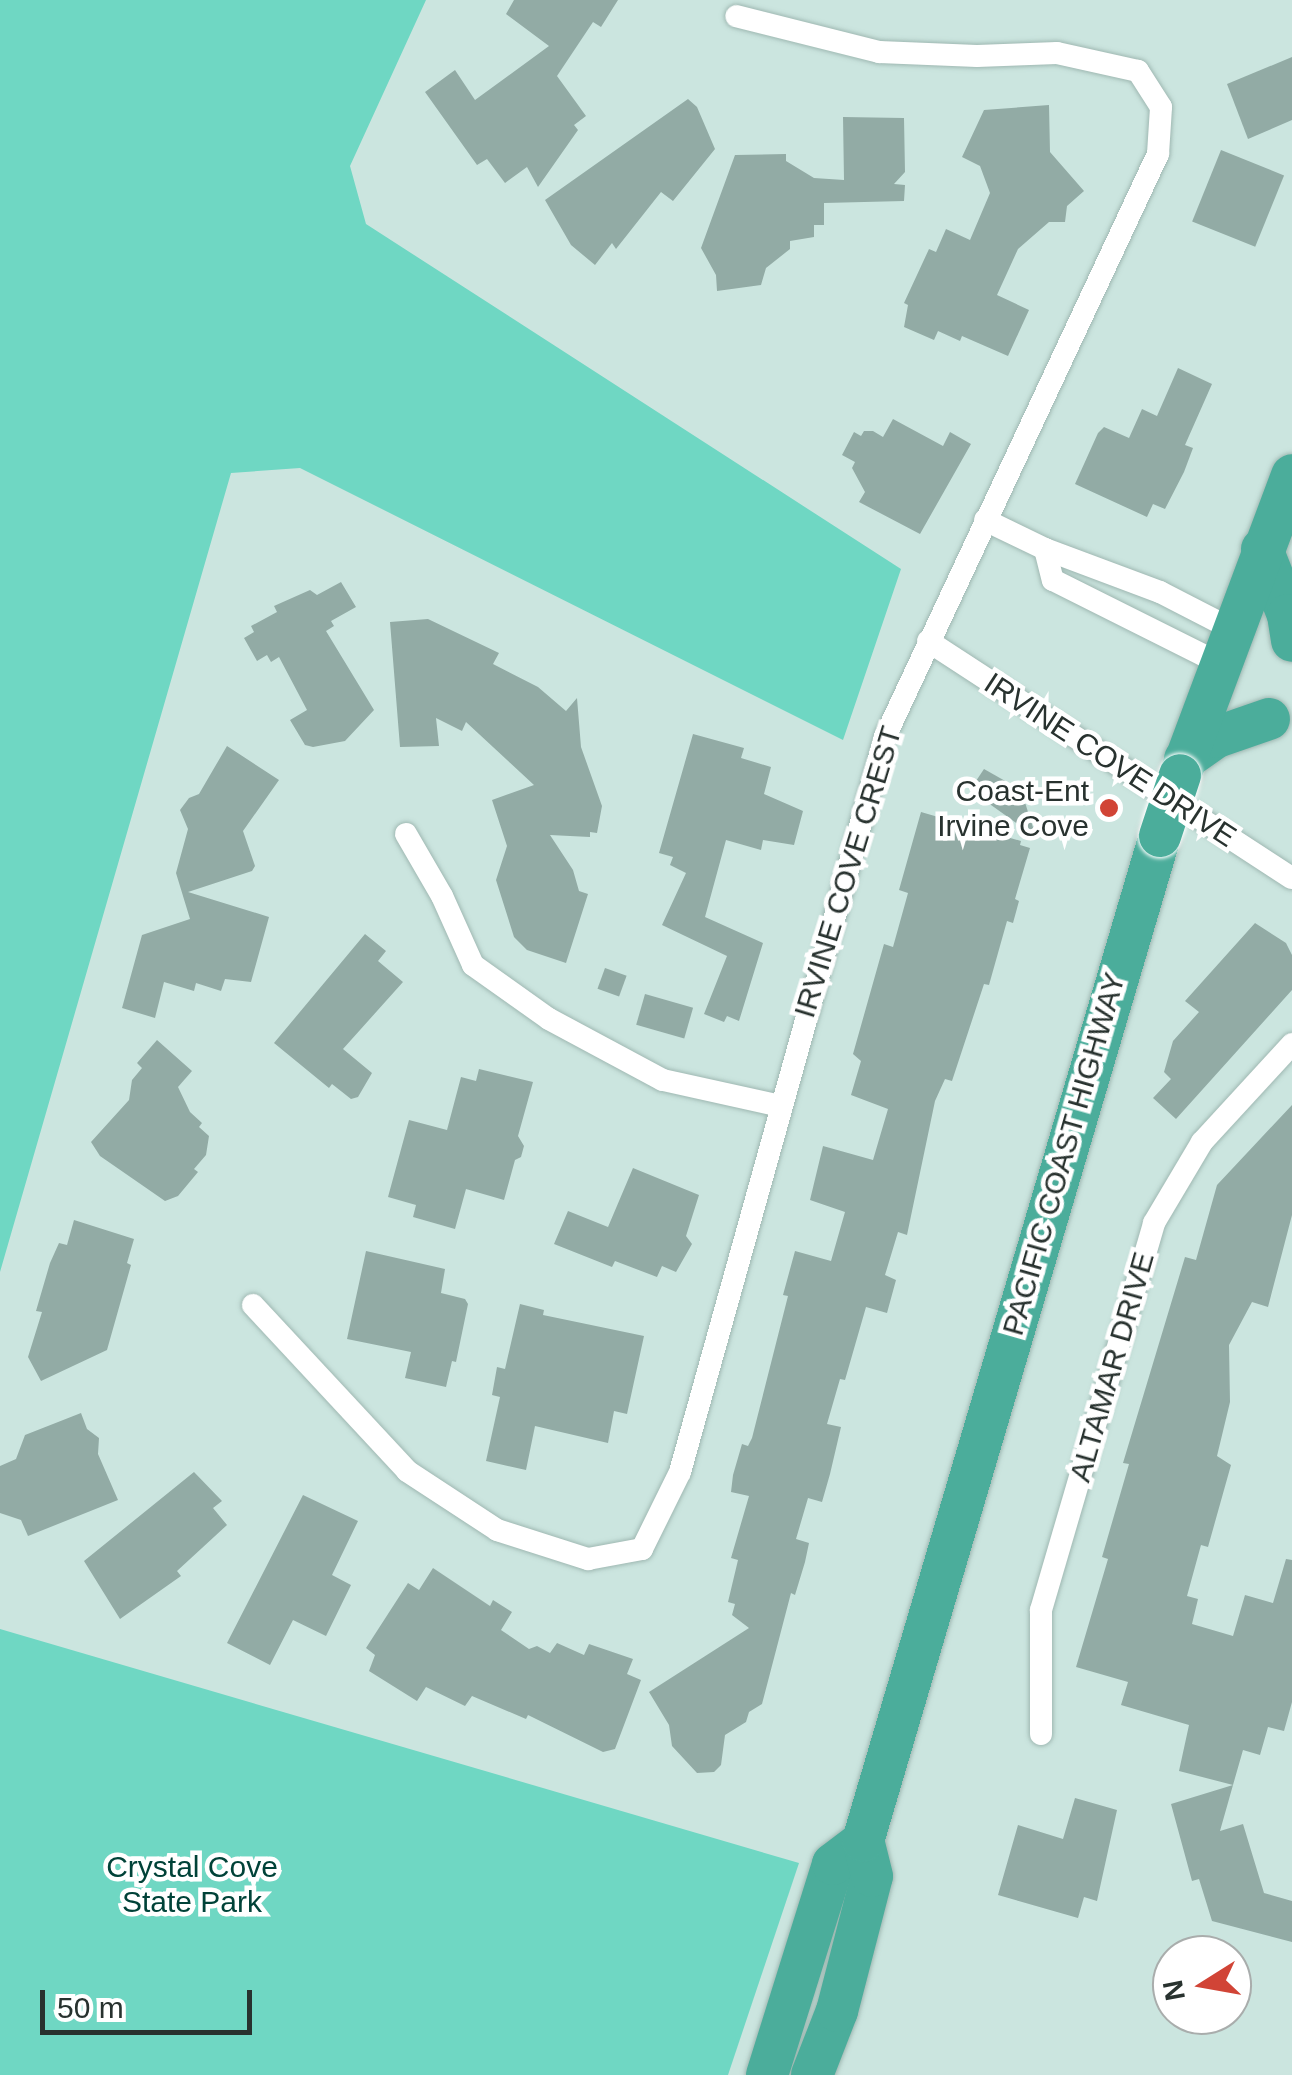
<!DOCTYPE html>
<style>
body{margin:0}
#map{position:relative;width:1292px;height:2075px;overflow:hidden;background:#cbe5df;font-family:Arial,sans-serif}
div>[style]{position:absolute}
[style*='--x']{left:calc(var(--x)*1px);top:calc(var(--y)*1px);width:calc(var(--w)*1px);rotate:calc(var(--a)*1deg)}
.green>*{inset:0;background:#6fd7c3}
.building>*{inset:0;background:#92aba5;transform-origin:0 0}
.roads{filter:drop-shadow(0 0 2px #9fb8b2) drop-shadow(0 0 2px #9fb8b2)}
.street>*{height:22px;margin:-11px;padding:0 11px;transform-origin:11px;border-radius:11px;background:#fff}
.highway>*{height:42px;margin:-21px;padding:0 21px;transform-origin:21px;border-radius:21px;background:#4bad9b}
.bridges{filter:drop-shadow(0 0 2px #fff) drop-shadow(0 0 2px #fff)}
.highway-bridge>*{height:42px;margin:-21px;padding:0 21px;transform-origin:21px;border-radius:21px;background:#4bad9b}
.dots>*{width:28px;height:28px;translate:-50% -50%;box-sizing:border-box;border:5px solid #fff;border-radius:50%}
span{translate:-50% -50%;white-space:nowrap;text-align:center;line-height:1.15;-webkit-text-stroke:9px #fff;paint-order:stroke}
.street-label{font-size:30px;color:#28322f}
.poi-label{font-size:30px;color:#28322f}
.right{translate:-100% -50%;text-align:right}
.park-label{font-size:30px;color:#004238}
.north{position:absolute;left:1152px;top:1935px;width:100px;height:100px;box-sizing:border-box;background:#fff;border:2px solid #a9adac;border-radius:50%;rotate:259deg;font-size:28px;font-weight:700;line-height:40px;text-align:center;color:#28322f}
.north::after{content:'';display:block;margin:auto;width:35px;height:45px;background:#d14436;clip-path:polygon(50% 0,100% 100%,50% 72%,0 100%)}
.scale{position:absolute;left:40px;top:1990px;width:212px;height:45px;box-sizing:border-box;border:5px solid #28322f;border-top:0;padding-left:12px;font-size:30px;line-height:35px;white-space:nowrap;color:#28322f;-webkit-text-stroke:8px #fff;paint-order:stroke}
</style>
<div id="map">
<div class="green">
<i style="clip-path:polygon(0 0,426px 0,350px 166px,366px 224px,901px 569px,843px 740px,300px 468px,231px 473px,0 1272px)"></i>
<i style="clip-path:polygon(0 1629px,799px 1863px,728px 2075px,0 2075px)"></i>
</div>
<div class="building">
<i style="clip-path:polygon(514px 0,618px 0,601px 27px,593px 22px,557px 76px,586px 116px,574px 125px,578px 130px,538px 187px,527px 167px,505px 183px,487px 159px,477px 165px,425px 92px,455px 70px,475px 100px,549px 46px,506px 14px)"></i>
<i style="clip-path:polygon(1292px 57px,1292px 120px,1248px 139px,1227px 84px)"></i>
<i style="clip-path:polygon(688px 99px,697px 107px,715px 149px,673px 201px,661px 192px,616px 249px,612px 243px,595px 265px,571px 245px,545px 200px)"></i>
<i style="clip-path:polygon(1049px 105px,1050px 152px,1084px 191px,1067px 206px,1065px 222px,1049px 222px,1018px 249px,997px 295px,1029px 310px,1008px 356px,962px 336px,960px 341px,938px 331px,934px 340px,904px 327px,908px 305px,904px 303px,929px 249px,936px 252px,946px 229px,970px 240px,990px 193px,980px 166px,962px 157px,984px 110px)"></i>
<i style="clip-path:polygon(843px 117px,904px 118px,905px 172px,894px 184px,905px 185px,904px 201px,824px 203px,824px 225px,814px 225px,814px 237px,790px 241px,790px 249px,766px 268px,761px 285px,717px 291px,716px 275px,701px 248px,735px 155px,786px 154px,786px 161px,814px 178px,844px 180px)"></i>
<i style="left:1221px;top:150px;width:68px;height:77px;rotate:22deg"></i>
<i style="clip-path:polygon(1178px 368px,1212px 384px,1185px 445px,1193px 448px,1184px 472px,1165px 509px,1153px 504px,1147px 517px,1075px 484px,1098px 433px,1104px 427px,1129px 438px,1142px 409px,1157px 416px)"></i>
<i style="clip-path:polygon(893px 419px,943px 446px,950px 432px,971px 444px,920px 534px,859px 502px,865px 492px,852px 468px,855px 462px,842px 455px,854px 432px,861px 436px,864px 431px,873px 431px,883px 437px)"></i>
<i style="clip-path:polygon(341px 582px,356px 607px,331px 621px,334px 626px,326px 631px,374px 710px,345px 741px,313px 747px,305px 745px,290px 720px,307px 710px,279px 657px,271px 662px,267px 655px,257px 661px,244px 638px,254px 632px,251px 626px,277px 612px,274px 606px,310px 590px,317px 595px)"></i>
<i style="clip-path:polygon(428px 619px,499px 653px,493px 664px,538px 687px,566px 711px,577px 698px,581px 747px,602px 806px,597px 833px,590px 832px,590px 837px,550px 835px,573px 870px,579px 891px,588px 894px,566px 963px,527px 950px,514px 937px,496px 880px,507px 846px,492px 800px,534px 785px,466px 722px,462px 731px,436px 718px,439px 746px,400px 747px,390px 622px)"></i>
<i style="clip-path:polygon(693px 734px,744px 748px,741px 758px,771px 767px,764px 794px,803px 811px,794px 845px,763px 840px,761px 850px,726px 840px,705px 917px,763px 943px,739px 1021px,727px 1016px,724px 1022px,704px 1014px,727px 956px,662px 925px,686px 873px,670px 865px,673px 857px,659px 853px)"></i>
<i style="clip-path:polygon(227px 746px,279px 780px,243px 831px,255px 866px,252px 871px,188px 892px,269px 917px,251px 982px,225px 979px,221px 991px,196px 983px,194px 991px,164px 982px,155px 1018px,122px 1008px,142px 935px,190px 919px,176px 873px,188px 829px,180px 810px,189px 798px,199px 794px)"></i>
<i style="clip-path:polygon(984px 769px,1021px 790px,1036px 837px,970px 790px)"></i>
<i style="clip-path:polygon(921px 812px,1021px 841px,1020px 845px,1030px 848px,1015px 899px,1019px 901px,1013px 923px,1007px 921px,989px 985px,984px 984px,952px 1081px,945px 1079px,935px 1101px,907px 1235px,898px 1232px,885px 1275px,896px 1280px,887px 1313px,866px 1307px,845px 1380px,840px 1379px,827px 1424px,841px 1427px,830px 1474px,822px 1502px,808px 1498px,796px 1539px,809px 1543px,805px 1562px,795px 1595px,791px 1593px,762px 1704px,749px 1712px,746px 1722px,725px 1735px,721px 1765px,714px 1772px,697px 1773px,672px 1746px,669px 1725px,649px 1692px,749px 1628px,732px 1615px,735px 1604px,728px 1602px,738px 1560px,731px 1558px,749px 1496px,731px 1492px,733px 1475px,742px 1444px,748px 1446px,752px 1438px,788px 1296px,783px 1295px,795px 1251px,831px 1261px,845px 1212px,810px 1200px,823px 1146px,873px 1160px,888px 1109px,851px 1095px,861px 1061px,853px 1054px,884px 944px,893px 947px,908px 893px,899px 890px)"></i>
<i style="clip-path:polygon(1255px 923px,1286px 943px,1292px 955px,1292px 990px,1176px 1119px,1153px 1098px,1171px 1079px,1164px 1072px,1173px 1041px,1199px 1012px,1185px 1001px)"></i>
<i style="clip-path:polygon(365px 934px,386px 951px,378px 961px,403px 982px,343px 1049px,372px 1073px,358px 1097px,351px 1099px,332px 1084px,329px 1088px,274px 1043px)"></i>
<i style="left:605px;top:968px;width:23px;height:22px;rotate:20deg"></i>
<i style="left:645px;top:994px;width:50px;height:32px;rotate:16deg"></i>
<i style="clip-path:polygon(157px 1040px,192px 1071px,178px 1087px,190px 1112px,202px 1123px,199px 1127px,209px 1136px,206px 1155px,194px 1169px,198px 1172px,178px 1196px,165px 1201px,100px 1156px,91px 1142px,129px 1100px,132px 1080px,142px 1068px,137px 1063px)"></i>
<i style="clip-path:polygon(479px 1069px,533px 1082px,518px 1136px,524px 1146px,521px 1157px,515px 1160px,504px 1200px,466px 1189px,455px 1229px,413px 1217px,416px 1205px,388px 1197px,409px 1120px,447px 1130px,461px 1077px,476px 1081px)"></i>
<i style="clip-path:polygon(1292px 1105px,1292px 1215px,1268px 1307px,1252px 1302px,1229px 1345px,1230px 1402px,1217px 1456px,1231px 1465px,1208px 1547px,1201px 1545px,1187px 1596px,1198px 1599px,1192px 1624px,1233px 1636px,1245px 1595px,1273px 1603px,1286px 1559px,1292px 1560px,1292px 1702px,1284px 1731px,1268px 1727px,1260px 1755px,1243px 1750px,1233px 1785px,1179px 1771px,1189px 1725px,1121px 1705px,1128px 1682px,1076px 1667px,1108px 1559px,1102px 1557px,1129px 1464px,1123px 1463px,1185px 1257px,1196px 1260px,1217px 1185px)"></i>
<i style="clip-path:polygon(633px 1168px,699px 1195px,686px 1236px,692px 1244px,676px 1272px,662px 1266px,657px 1277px,615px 1261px,612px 1267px,554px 1244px,568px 1211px,608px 1227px)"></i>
<i style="clip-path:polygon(74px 1220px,134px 1239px,127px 1263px,131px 1265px,107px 1350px,41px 1381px,28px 1357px,42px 1312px,36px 1311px,50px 1263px,59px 1243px,67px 1245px)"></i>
<i style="clip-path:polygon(366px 1251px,445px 1269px,441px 1293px,465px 1299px,468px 1304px,456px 1362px,452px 1361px,446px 1387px,405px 1378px,411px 1352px,347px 1339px)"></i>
<i style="clip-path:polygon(520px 1304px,544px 1310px,543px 1315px,644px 1336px,627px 1414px,614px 1411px,608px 1443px,535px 1426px,526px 1470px,486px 1461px,500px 1397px,492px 1395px,497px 1367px,505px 1369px)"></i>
<i style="clip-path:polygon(81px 1413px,87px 1429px,99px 1438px,98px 1454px,118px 1500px,28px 1536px,21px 1520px,0 1513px,0 1466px,16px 1459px,25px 1435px)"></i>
<i style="clip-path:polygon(194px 1472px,222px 1501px,213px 1508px,227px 1525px,177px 1571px,181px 1576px,120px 1619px,84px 1561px)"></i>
<i style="clip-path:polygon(303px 1495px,358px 1521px,332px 1575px,351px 1585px,326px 1636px,293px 1620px,270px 1665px,227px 1643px)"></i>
<i style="clip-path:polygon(433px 1568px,490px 1606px,493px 1600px,512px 1612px,501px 1630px,529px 1649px,537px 1646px,550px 1653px,557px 1643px,584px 1655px,589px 1644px,633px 1659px,627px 1674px,641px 1680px,615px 1749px,603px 1752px,528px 1715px,526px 1719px,472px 1696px,465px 1706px,426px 1687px,417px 1701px,369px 1671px,375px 1655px,366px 1648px,408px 1583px,419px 1590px)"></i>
<i style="clip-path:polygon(1233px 1785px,1220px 1831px,1243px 1824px,1264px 1893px,1292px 1901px,1292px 1942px,1212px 1921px,1199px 1879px,1192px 1881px,1171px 1804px)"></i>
<i style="clip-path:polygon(1075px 1798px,1117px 1810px,1097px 1901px,1084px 1897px,1078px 1918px,998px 1895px,1018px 1825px,1063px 1839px)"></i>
</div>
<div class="roads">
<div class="street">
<i style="--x:985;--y:520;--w:67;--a:25.8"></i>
<i style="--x:1045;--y:549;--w:123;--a:20.5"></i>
<i style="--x:1160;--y:592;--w:83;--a:27.2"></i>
<i style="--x:1045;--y:549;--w:32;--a:76"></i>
<i style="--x:1053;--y:580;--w:188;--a:26.6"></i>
<i style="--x:928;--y:641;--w:434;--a:33.1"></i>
<i style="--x:406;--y:834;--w:72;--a:59.9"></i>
<i style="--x:442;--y:896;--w:76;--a:65.8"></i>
<i style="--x:473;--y:965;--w:93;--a:35.4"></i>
<i style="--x:549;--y:1019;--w:129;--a:28.2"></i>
<i style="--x:663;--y:1080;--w:120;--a:12.5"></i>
<i style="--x:253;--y:1305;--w:226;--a:47.1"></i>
<i style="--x:407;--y:1471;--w:108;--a:33.2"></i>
<i style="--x:497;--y:1530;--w:96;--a:17.7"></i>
<i style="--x:588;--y:1559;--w:55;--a:-10.5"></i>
<i style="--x:642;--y:1549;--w:86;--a:-63.7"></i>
<i style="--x:680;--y:1472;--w:763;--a:-74.42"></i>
<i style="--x:885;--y:737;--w:644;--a:-64.91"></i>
<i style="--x:1158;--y:154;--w:47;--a:-86.3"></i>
<i style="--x:1161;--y:107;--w:43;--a:-122.6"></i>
<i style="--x:1138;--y:71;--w:83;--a:-167.5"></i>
<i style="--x:1057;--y:53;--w:80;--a:177.9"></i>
<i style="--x:977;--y:56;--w:98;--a:-177.7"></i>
<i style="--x:879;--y:52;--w:147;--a:-165.9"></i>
<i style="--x:1041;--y:1734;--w:124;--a:-90"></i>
<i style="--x:1041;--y:1610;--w:403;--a:-73.7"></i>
<i style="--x:1154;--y:1223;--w:94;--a:-59.3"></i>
<i style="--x:1202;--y:1142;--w:133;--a:-47.4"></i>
</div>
<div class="highway">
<i style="--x:1262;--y:549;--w:71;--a:68.5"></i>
<i style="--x:1288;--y:615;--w:26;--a:81"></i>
<i style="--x:1185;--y:759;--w:39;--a:-35"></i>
<i style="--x:1217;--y:737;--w:55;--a:-19.1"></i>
<i style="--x:1180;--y:775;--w:320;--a:-69.5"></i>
<i style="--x:767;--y:2075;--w:221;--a:-72.6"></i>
<i style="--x:833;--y:1864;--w:38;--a:-37"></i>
<i style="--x:812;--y:2075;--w:69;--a:-68.7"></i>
<i style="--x:837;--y:2011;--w:139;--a:-75.5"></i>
<i style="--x:872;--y:1876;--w:36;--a:-104"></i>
<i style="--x:863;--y:1841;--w:1048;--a:-73.54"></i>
</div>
</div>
<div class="bridges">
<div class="highway-bridge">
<i style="--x:1160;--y:836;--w:64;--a:-71.8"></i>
</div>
</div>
<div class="dots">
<i style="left:1109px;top:808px;background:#d14436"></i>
</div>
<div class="street-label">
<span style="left:1110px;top:760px;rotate:33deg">IRVINE COVE DRIVE</span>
<span style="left:848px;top:872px;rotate:-73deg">IRVINE COVE CREST</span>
<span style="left:1064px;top:1154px;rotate:-74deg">PACIFIC COAST HIGHWAY</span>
<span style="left:1112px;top:1367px;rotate:-74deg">ALTAMAR DRIVE</span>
</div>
<div class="poi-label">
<span class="right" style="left:1089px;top:808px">Coast-Ent<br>Irvine Cove</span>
</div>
<div class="park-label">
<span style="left:192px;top:1884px">Crystal Cove<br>State Park</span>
</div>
<div class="north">N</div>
<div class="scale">50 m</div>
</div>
